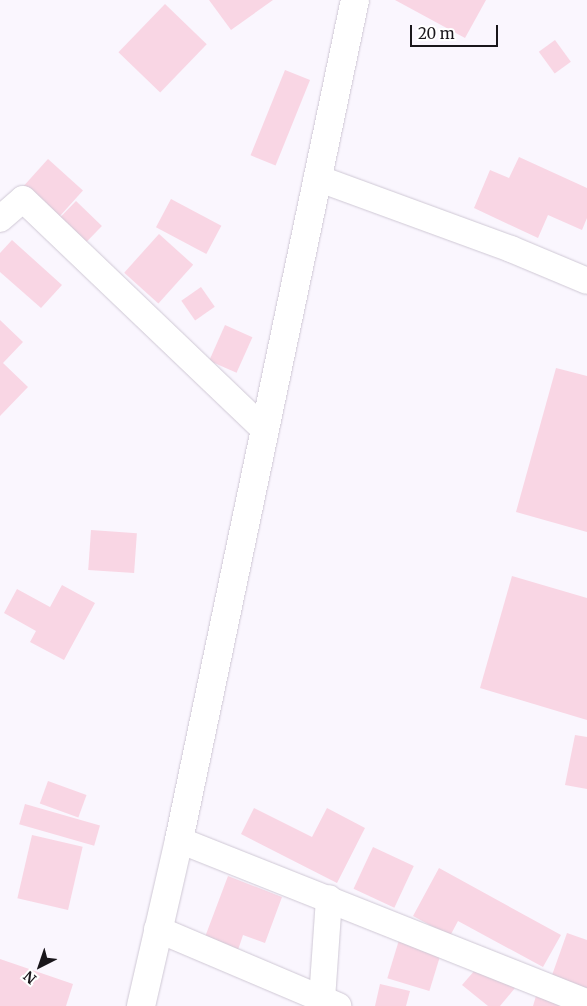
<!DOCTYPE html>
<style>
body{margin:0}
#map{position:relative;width:587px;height:1006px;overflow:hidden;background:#faf6fe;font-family:Merriweather,serif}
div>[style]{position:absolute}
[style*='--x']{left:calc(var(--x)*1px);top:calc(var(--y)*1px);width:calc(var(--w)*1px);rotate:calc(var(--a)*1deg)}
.building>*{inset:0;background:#f9d6e4;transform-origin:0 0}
.roads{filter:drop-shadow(0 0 1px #cfc8d5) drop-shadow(0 0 1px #cfc8d5)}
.minor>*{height:26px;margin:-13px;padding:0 13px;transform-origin:13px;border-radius:13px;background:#fff}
.tertiary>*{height:28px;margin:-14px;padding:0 14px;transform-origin:14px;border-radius:14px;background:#fff}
span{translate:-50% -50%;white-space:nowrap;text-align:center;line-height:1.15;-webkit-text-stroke:5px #fff;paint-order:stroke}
.north{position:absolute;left:15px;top:941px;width:50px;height:50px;-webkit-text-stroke:4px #fff;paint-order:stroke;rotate:221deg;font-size:14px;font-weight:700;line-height:20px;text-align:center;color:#19161b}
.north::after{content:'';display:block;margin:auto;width:18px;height:22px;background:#19161b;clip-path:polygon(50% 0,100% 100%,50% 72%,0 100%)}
.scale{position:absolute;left:410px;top:25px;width:88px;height:22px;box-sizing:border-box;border:2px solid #19161b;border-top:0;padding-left:6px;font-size:15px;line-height:18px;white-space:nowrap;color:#19161b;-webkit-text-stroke:4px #fff;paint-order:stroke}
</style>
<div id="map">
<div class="building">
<i style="clip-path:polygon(209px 0,273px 0,231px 30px)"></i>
<i style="clip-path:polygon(395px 0,486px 0,465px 38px)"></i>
<i style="left:165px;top:4px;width:58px;height:67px;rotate:44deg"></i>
<i style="left:555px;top:40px;width:27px;height:20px;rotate:54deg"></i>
<i style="left:285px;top:70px;width:27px;height:92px;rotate:22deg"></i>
<i style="clip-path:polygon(519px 157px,587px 188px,587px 218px,582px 230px,548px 215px,538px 238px,474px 208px,490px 170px,509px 178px)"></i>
<i style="left:48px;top:159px;width:47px;height:39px;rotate:42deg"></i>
<i style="left:171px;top:199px;width:57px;height:32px;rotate:28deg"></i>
<i style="left:76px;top:201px;width:36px;height:31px;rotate:44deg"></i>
<i style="left:159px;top:234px;width:46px;height:52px;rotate:42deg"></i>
<i style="clip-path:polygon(12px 240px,62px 285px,41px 308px,0 272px,0 253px)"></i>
<i style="left:201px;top:287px;width:24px;height:24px;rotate:55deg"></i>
<i style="clip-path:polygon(0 320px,23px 342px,3px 363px,28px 387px,0 416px)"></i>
<i style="left:225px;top:325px;width:30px;height:39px;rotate:24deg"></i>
<i style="clip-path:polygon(556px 368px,587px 376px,587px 532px,516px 512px)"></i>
<i style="left:91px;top:530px;width:46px;height:40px;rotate:4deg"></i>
<i style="clip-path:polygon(512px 576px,587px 598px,587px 720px,480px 688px)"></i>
<i style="clip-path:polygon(62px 585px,95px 603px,64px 660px,30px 642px,36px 631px,4px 613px,17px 589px,50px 607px)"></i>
<i style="clip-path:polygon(575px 735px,587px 737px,587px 789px,565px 785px)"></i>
<i style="left:48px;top:781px;width:41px;height:24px;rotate:20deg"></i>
<i style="left:25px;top:804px;width:78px;height:21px;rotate:16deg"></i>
<i style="clip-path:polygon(254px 808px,312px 837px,327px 808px,365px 828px,337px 883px,241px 834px)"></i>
<i style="left:32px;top:835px;width:52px;height:65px;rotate:13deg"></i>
<i style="left:373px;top:847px;width:45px;height:46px;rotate:25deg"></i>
<i style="clip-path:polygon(439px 868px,561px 935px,543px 967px,458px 921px,450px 936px,413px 916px)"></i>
<i style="clip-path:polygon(228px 876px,282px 897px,265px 943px,243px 935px,238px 950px,205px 937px)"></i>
<i style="clip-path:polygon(567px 933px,587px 940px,587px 991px,551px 978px)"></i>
<i style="left:399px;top:940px;width:44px;height:40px;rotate:17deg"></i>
<i style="clip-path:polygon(0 959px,73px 984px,66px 1006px,0 1006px)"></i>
<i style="clip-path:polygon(482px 962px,515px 988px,500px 1006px,488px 1006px,462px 985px)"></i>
<i style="clip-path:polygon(380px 984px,410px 991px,406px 1006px,375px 1006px)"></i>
<i style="clip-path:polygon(539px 986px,577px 1006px,533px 1006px)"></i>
</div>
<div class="roads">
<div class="minor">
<i style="--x:317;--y:178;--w:207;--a:20.1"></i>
<i style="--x:511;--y:249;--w:82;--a:22.8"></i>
<i style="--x:0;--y:219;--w:30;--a:-41"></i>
<i style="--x:23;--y:199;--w:333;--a:43.7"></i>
<i style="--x:179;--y:840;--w:439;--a:21.7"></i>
<i style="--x:157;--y:929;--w:197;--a:23"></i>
<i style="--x:322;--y:999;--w:101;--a:-86"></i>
</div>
<div class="tertiary">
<i style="--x:141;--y:1006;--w:170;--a:-77.1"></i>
<i style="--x:179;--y:840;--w:858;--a:-78.17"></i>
</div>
</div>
<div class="north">N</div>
<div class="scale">20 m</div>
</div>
